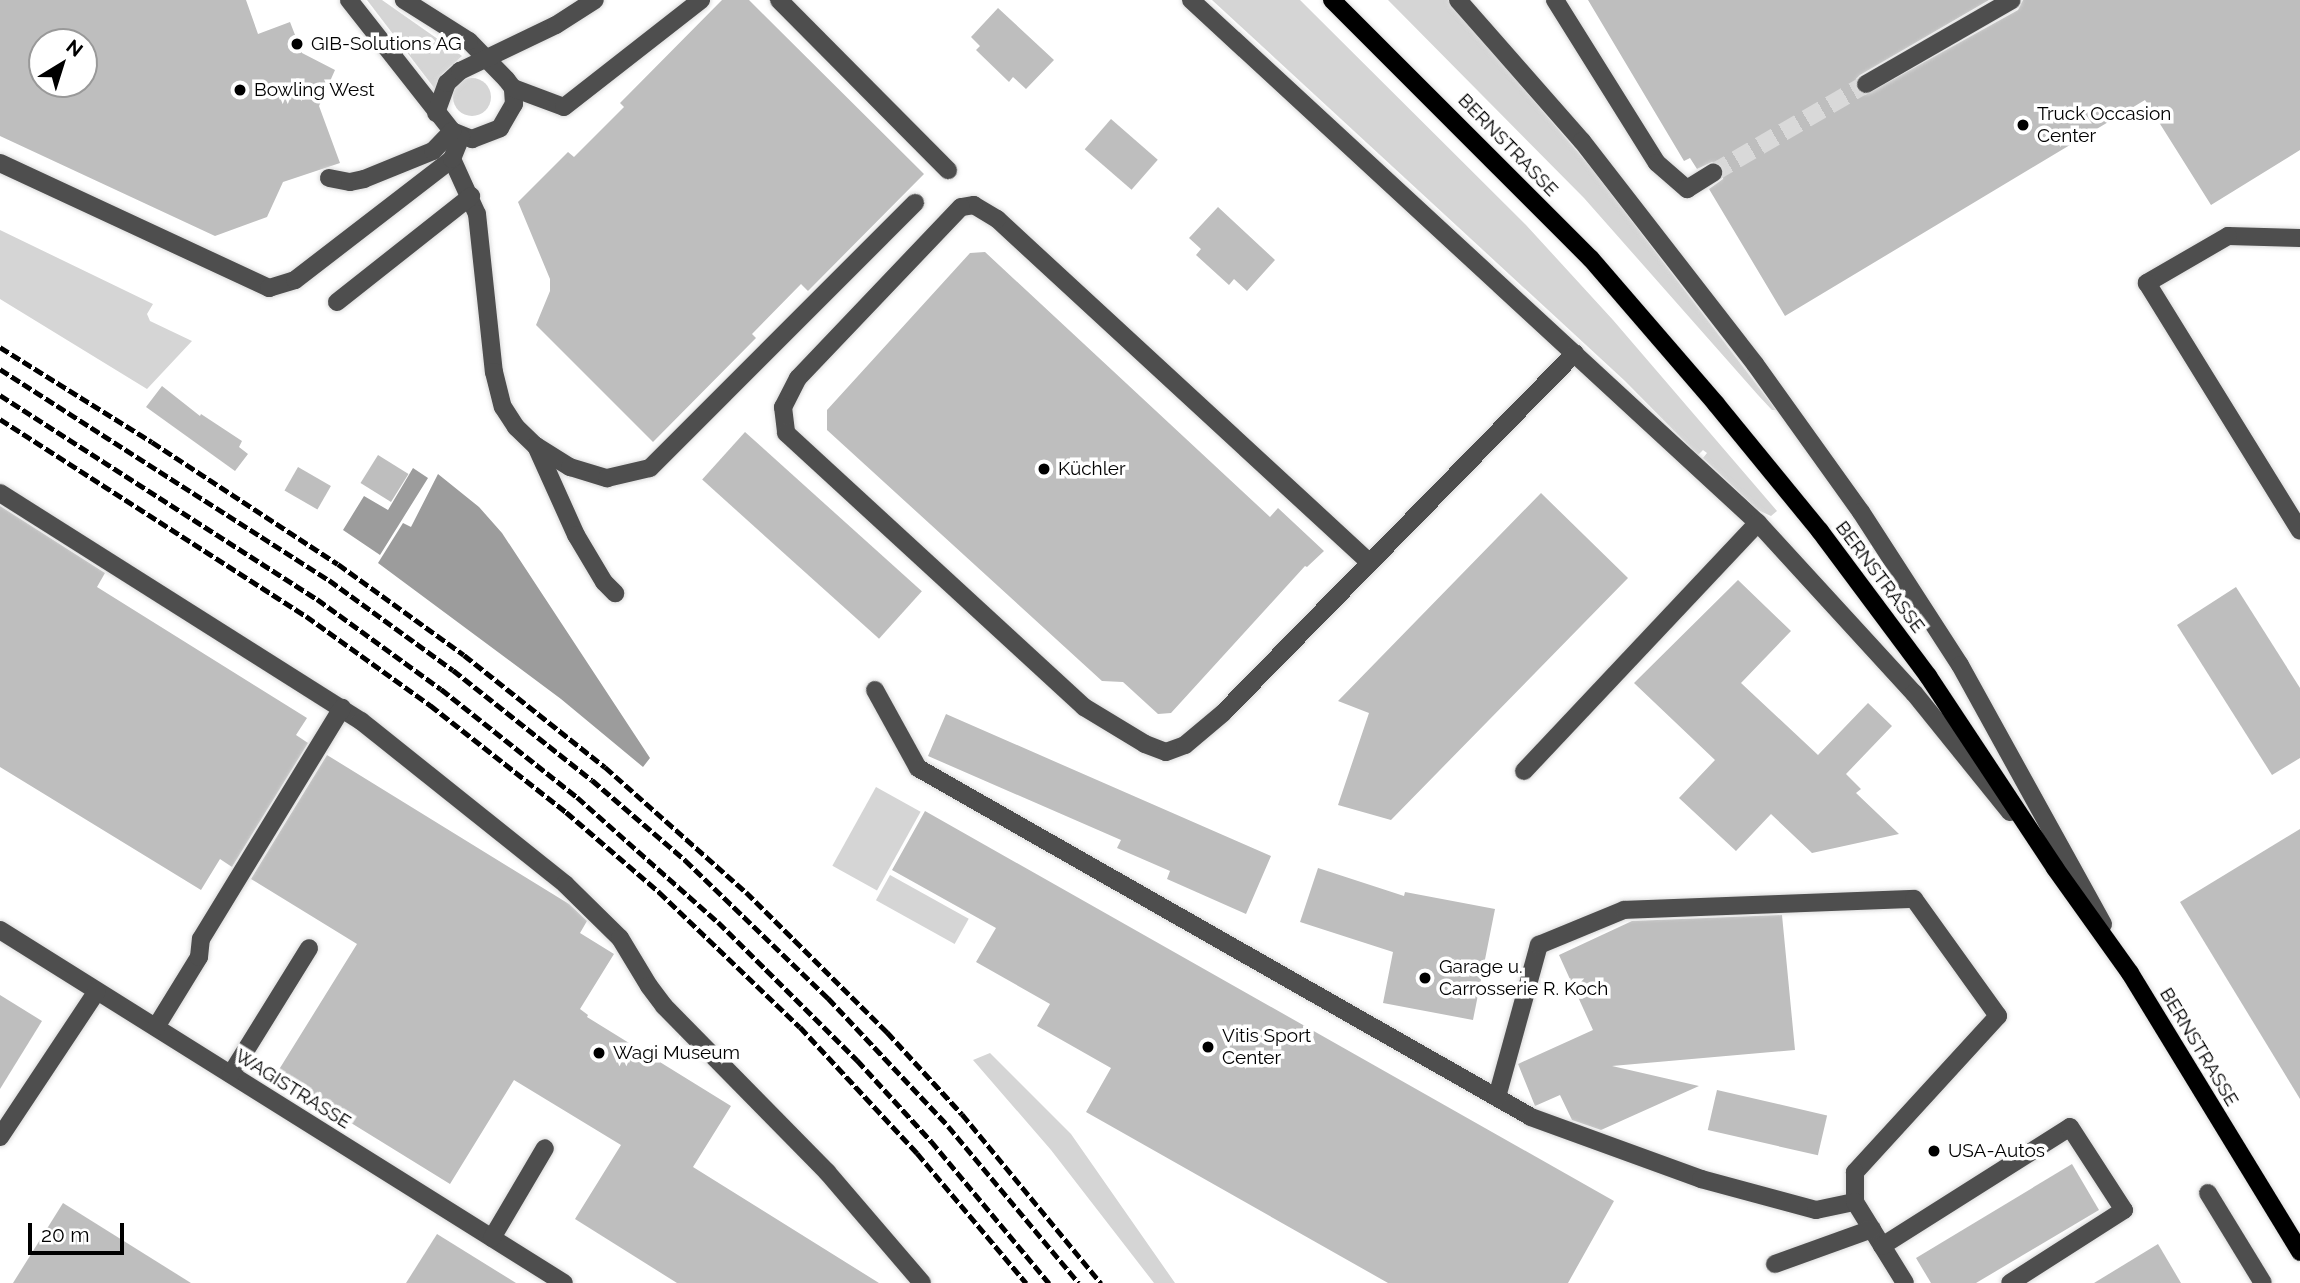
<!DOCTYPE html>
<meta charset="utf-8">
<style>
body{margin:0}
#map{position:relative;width:2300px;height:1283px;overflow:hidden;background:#fff;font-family:Raleway,sans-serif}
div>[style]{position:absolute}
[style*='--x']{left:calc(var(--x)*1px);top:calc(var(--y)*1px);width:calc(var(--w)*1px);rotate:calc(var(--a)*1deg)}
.green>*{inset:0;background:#d5d5d5;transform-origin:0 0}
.round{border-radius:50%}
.water>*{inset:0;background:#9c9c9c}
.building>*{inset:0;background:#bebebe;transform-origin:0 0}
.minor-tunnel>*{height:18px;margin-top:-9px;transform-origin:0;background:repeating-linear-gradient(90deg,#d9d9d9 0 18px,transparent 0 27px)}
.roads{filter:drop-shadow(0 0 2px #dbdbdb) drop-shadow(0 0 2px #dbdbdb)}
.minor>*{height:18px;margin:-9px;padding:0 9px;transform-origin:9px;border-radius:9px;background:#4e4e4e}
.major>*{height:18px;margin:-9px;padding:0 9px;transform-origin:9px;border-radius:9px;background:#000}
.rail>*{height:5px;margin-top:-2.5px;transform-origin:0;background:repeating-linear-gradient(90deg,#000 0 10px,transparent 0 13.5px)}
.dots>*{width:19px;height:19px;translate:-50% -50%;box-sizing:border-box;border:4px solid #fff;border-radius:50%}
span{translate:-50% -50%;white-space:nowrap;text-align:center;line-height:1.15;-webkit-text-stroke:7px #fff;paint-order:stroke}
.poi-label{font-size:19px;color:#000}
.left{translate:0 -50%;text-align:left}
.street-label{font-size:19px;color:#000}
.north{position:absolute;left:28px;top:28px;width:70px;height:70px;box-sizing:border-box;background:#fff;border:2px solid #999;border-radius:50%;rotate:38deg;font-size:19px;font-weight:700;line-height:28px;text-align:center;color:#000}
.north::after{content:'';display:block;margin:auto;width:24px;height:32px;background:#000;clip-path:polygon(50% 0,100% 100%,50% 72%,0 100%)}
.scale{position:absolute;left:28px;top:1223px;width:96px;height:32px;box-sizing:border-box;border:4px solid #000;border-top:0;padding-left:9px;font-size:21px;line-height:24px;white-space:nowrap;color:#000;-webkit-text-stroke:5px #fff;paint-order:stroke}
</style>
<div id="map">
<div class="green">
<i style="clip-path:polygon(367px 0,382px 0,462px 56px,442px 74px,435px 89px)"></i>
<i style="clip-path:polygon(1212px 0,1300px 0,1526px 225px,1613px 320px,1777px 511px,1771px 516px,1758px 510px,1703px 458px,1707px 453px,1703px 450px,1698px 455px,1625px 381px)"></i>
<i style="clip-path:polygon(1388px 0,1448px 0,1592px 169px,1776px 410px,1772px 410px,1758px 395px,1584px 198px)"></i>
<i class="round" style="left:453px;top:78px;width:38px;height:38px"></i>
<i style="clip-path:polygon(0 230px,153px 304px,147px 314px,150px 321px,192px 341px,147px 389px,0 299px)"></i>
<i style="left:876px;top:787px;width:51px;height:90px;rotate:29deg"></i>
<i style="left:890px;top:875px;width:90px;height:29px;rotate:29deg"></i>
<i style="clip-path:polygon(990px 1053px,1071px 1134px,1175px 1283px,1154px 1283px,1051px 1150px,973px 1060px)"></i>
</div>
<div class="water">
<i style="clip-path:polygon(413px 468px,428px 478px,380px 555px,343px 530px,364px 496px,388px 510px)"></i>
<i style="clip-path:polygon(438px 474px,479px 507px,502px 533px,650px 758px,643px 767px,561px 699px,378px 563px,403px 523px,411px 527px)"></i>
</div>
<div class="building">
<i style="clip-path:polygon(evenodd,0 0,246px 0,258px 34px,290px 22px,302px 53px,335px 70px,319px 106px,340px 163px,283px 182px,267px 217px,215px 236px,0 136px,0 0,42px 42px,84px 42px,84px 84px,42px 84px,42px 42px)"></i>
<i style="clip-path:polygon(722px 0,749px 0,924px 174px,808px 291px,801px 284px,752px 334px,756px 338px,653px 442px,536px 325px,550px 291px,550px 279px,518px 202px,568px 152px,574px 157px,624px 107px,620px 103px)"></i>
<i style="clip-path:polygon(1588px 0,1989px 0,1860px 75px,1856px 79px,1856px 89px,1865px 95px,2018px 10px,2023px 0,2300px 0,2300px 150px,2211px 205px,2145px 100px,1785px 316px,1709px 189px,1723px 179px,1722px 167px,1712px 162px,1697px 169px,1690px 158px,1684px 161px)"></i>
<i style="clip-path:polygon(998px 8px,1054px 60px,1026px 89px,1013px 77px,1009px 82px,976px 50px,980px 46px,971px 37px)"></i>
<i style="left:1111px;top:119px;width:62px;height:40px;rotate:41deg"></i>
<i style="clip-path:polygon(1218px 207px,1275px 260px,1247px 291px,1234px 279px,1229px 285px,1196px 255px,1201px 249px,1189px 238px)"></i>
<i style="clip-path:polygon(985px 252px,1270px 517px,1278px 508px,1324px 551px,1307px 567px,1305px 566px,1171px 713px,1158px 714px,1123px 682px,1102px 681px,827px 430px,827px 410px,970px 253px)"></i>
<i style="clip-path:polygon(162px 386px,200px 416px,201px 414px,242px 441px,239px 447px,248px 454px,235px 471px,146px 407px)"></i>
<i style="left:745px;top:432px;width:238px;height:64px;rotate:42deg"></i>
<i style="left:378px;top:455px;width:36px;height:33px;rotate:32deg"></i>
<i style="left:298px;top:467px;width:38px;height:27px;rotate:30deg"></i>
<i style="clip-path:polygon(1541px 493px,1628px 578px,1391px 820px,1338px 805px,1369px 713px,1338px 701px)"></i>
<i style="clip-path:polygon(0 506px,105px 573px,97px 587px,307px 718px,296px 735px,308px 743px,232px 867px,220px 859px,201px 890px,0 767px)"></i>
<i style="clip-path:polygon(1738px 580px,1791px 631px,1741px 683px,1818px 755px,1868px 703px,1892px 726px,1846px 774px,1861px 789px,1856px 793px,1899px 834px,1812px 853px,1771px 814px,1736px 851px,1679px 798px,1715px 760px,1634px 683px)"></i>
<i style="clip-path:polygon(2236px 587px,2300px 688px,2300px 758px,2272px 775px,2177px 625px)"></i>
<i style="clip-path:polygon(946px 714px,1271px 856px,1246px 914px,1167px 879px,1170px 871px,1117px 848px,1121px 840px,928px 756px)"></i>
<i style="clip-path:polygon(327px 755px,569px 904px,587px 921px,580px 933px,614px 954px,580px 1009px,588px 1015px,587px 1017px,731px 1106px,693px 1167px,879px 1283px,677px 1283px,575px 1219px,621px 1145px,514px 1080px,450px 1184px,275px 1076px,357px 944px,251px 879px)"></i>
<i style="clip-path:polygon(925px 811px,1614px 1201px,1568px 1283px,1388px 1283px,1086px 1112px,1111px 1068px,1037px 1026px,1050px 1004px,976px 962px,996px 928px,892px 870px)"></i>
<i style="clip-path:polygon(2300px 829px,2300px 1099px,2180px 902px)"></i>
<i style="clip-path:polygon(1318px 868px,1404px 896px,1405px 892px,1495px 909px,1473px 1020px,1383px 1003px,1393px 952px,1300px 922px)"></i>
<i style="clip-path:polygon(1782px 915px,1795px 1050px,1612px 1066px,1699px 1086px,1601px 1130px,1572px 1120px,1560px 1095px,1535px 1106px,1518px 1064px,1593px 1030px,1559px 955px,1632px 921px)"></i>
<i style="clip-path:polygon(0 995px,42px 1021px,0 1089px)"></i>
<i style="left:1717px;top:1090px;width:113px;height:41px;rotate:13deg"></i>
<i style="clip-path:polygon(2072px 1164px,2099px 1210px,1976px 1283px,1931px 1283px,1916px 1258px)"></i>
<i style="clip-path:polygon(63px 1203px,191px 1283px,13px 1283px)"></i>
<i style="clip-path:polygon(437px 1234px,516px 1283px,406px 1283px)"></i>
<i style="clip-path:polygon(2158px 1244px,2181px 1283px,2094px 1283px)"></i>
</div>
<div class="minor-tunnel">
<i style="--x:1713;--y:173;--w:177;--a:-30.2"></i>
</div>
<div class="roads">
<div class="minor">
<i style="--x:349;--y:0;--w:167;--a:51.8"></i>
<i style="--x:452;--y:131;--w:22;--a:22"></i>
<i style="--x:472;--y:139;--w:30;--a:-21"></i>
<i style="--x:500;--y:128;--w:28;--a:-60"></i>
<i style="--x:514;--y:104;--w:16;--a:-94"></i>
<i style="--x:513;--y:88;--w:11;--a:-128"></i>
<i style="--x:506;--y:79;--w:53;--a:-134.2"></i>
<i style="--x:469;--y:41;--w:77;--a:-147.8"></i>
<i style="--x:779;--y:0;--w:240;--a:45.2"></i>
<i style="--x:1191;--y:0;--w:771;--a:42.69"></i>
<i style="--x:1758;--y:523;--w:231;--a:47.5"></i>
<i style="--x:1914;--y:693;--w:153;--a:51.1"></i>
<i style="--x:1458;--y:0;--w:188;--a:48.7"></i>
<i style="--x:1582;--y:141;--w:282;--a:52.2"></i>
<i style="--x:1755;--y:364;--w:182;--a:54.4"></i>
<i style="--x:1861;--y:512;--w:182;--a:57.1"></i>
<i style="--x:1960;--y:665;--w:296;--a:61.1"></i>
<i style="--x:1555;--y:0;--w:192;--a:58"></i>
<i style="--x:1657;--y:163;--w:40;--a:41"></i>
<i style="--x:1687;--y:189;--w:31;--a:-32"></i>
<i style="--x:1866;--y:84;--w:168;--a:-29.9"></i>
<i style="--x:513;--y:88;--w:54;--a:20.4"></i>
<i style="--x:564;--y:107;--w:174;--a:-38"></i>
<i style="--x:436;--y:113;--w:32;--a:-70"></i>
<i style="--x:447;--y:83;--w:18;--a:-43"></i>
<i style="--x:460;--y:71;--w:106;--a:-25.6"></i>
<i style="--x:556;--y:25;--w:46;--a:-32.7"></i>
<i style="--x:452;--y:159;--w:60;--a:65.6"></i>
<i style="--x:477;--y:214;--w:159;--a:83.9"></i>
<i style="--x:494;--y:372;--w:36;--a:76"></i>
<i style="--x:503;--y:407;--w:24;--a:57"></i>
<i style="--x:516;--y:427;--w:28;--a:44"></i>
<i style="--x:536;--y:446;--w:40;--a:32"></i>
<i style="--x:570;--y:467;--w:39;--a:17"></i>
<i style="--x:607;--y:478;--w:44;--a:-13.1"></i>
<i style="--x:650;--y:468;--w:375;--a:-45"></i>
<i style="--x:0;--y:163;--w:297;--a:24.9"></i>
<i style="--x:269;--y:288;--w:27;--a:-17"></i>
<i style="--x:295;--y:280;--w:198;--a:-37.6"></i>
<i style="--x:452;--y:159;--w:24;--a:-68"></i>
<i style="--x:329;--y:178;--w:21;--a:11"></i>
<i style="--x:350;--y:182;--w:14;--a:-12"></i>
<i style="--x:364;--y:179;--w:74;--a:-22.1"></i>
<i style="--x:433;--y:151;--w:28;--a:-46"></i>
<i style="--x:2300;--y:238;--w:72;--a:-178.4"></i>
<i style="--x:2228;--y:236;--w:94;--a:149.9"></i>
<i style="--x:2147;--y:283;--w:291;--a:58.3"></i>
<i style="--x:337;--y:302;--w:171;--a:-38.3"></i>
<i style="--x:536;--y:446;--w:98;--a:65.8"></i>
<i style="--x:576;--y:535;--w:55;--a:59.2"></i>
<i style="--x:604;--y:582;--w:16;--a:45"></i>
<i style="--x:0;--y:493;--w:427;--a:32.3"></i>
<i style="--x:361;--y:721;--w:261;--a:38.6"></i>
<i style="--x:565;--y:884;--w:77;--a:44.5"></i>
<i style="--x:620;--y:938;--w:56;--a:58.9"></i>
<i style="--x:649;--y:986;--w:25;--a:53"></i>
<i style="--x:664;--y:1006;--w:233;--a:45.5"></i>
<i style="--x:827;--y:1172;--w:146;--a:49.4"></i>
<i style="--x:1369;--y:562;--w:506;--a:-137.32"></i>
<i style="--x:997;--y:219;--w:27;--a:-149"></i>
<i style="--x:974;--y:205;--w:13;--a:171"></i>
<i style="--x:961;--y:207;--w:236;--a:133.6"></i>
<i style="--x:798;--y:378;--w:33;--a:117"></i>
<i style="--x:783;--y:407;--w:26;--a:83"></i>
<i style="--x:786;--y:433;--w:405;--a:42.6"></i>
<i style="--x:1084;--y:707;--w:71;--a:31.2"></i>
<i style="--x:1145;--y:744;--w:22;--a:21"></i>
<i style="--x:1166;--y:752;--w:20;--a:-20"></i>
<i style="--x:1185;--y:745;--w:50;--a:-40.1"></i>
<i style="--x:1223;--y:713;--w:503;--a:-45.64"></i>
<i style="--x:875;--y:690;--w:89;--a:61.1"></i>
<i style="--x:918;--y:768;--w:705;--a:29.65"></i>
<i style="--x:1531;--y:1117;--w:181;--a:20"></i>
<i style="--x:1701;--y:1179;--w:119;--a:15.1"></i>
<i style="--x:1816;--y:1210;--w:40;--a:-12"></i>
<i style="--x:1524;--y:771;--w:341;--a:-46.7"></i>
<i style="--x:0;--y:930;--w:665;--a:32.04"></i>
<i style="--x:156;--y:1027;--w:82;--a:-58.4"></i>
<i style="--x:199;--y:957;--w:18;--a:-84"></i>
<i style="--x:201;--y:939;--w:271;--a:-58.6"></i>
<i style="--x:231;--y:1074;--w:148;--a:-58.2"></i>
<i style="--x:1497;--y:1097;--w:158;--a:-74.6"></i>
<i style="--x:1539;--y:945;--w:92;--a:-22.4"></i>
<i style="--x:1624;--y:910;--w:290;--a:-2.2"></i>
<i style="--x:1914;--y:899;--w:144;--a:54.3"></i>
<i style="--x:1998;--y:1016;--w:212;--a:132.5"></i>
<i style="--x:1855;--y:1172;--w:30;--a:90"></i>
<i style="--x:1855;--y:1202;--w:95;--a:58.3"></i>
<i style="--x:0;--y:1137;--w:175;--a:-56.4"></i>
<i style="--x:2208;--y:1193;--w:105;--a:58.6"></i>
<i style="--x:492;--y:1238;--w:104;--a:-59.5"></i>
<i style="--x:1882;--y:1246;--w:222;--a:-32.3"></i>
<i style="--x:2070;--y:1127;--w:99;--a:57"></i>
<i style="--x:2124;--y:1210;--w:135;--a:147.4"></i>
<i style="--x:1775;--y:1264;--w:103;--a:-19.8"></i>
</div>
<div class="major">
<i style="--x:1332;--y:0;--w:366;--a:45"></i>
<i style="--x:1591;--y:259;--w:191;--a:49.2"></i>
<i style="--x:1716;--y:404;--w:164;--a:50.7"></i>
<i style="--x:1820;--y:531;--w:181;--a:53.3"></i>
<i style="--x:1928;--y:676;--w:230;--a:56.5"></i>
<i style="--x:2055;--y:868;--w:129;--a:54.5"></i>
<i style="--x:2130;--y:973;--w:327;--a:58.6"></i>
</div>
</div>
<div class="rail">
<i style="--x:0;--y:347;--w:179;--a:32"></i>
<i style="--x:152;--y:442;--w:222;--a:33.3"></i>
<i style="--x:338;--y:564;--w:155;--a:35.8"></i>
<i style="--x:464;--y:655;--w:180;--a:38.5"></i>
<i style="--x:605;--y:767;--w:188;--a:41.6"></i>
<i style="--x:746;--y:892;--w:199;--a:44.8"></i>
<i style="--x:887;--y:1032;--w:111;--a:47.6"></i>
<i style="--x:962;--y:1114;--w:219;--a:50.6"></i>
<i style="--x:0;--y:369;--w:391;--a:32.7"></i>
<i style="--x:329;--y:580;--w:153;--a:36"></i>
<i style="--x:453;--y:670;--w:177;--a:38.4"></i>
<i style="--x:592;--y:780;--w:123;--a:40.7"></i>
<i style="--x:685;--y:860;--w:199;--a:44"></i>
<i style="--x:828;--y:998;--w:175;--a:46.8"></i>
<i style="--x:948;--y:1126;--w:204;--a:50.2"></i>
<i style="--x:0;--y:395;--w:377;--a:32.8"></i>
<i style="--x:317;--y:599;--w:153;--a:36"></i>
<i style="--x:441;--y:689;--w:174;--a:38.5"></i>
<i style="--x:577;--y:797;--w:188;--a:41.6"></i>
<i style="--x:718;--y:922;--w:196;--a:44.8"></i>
<i style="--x:857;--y:1060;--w:110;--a:47.6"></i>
<i style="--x:931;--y:1141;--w:185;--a:50.3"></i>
<i style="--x:0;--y:419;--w:364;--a:32.8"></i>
<i style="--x:306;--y:616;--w:153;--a:35.7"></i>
<i style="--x:430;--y:705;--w:173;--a:38.2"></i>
<i style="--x:566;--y:812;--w:123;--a:40.7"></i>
<i style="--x:659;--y:892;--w:195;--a:43.8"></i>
<i style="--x:800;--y:1027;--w:172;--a:47.1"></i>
<i style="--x:917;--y:1153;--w:170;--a:50"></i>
</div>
<div class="dots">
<i style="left:297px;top:44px;background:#000"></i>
<i style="left:240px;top:90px;background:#000"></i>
<i style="left:2023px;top:125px;background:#000"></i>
<i style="left:1044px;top:469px;background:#000"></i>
<i style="left:1425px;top:978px;background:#000"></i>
<i style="left:1208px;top:1047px;background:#000"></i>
<i style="left:599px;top:1053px;background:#000"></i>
<i style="left:1934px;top:1151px;background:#000"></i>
</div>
<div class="poi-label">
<span class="left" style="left:311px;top:44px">GIB-Solutions AG</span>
<span class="left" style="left:254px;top:90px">Bowling West</span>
<span class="left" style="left:2037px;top:125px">Truck Occasion<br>Center</span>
<span class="left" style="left:1058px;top:469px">Küchler</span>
<span class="left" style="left:1439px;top:978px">Garage u.<br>Carrosserie R. Koch</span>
<span class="left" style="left:1222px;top:1047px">Vitis Sport<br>Center</span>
<span class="left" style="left:613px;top:1053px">Wagi Museum</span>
<span class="left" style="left:1948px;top:1151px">USA-Autos</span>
</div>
<div class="street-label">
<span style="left:1508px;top:145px;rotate:46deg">BERNSTRASSE</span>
<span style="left:1880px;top:577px;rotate:53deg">BERNSTRASSE</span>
<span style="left:2199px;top:1047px;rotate:59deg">BERNSTRASSE</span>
<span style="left:293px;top:1089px;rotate:32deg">WAGISTRASSE</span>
</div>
<div class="north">N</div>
<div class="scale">20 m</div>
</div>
